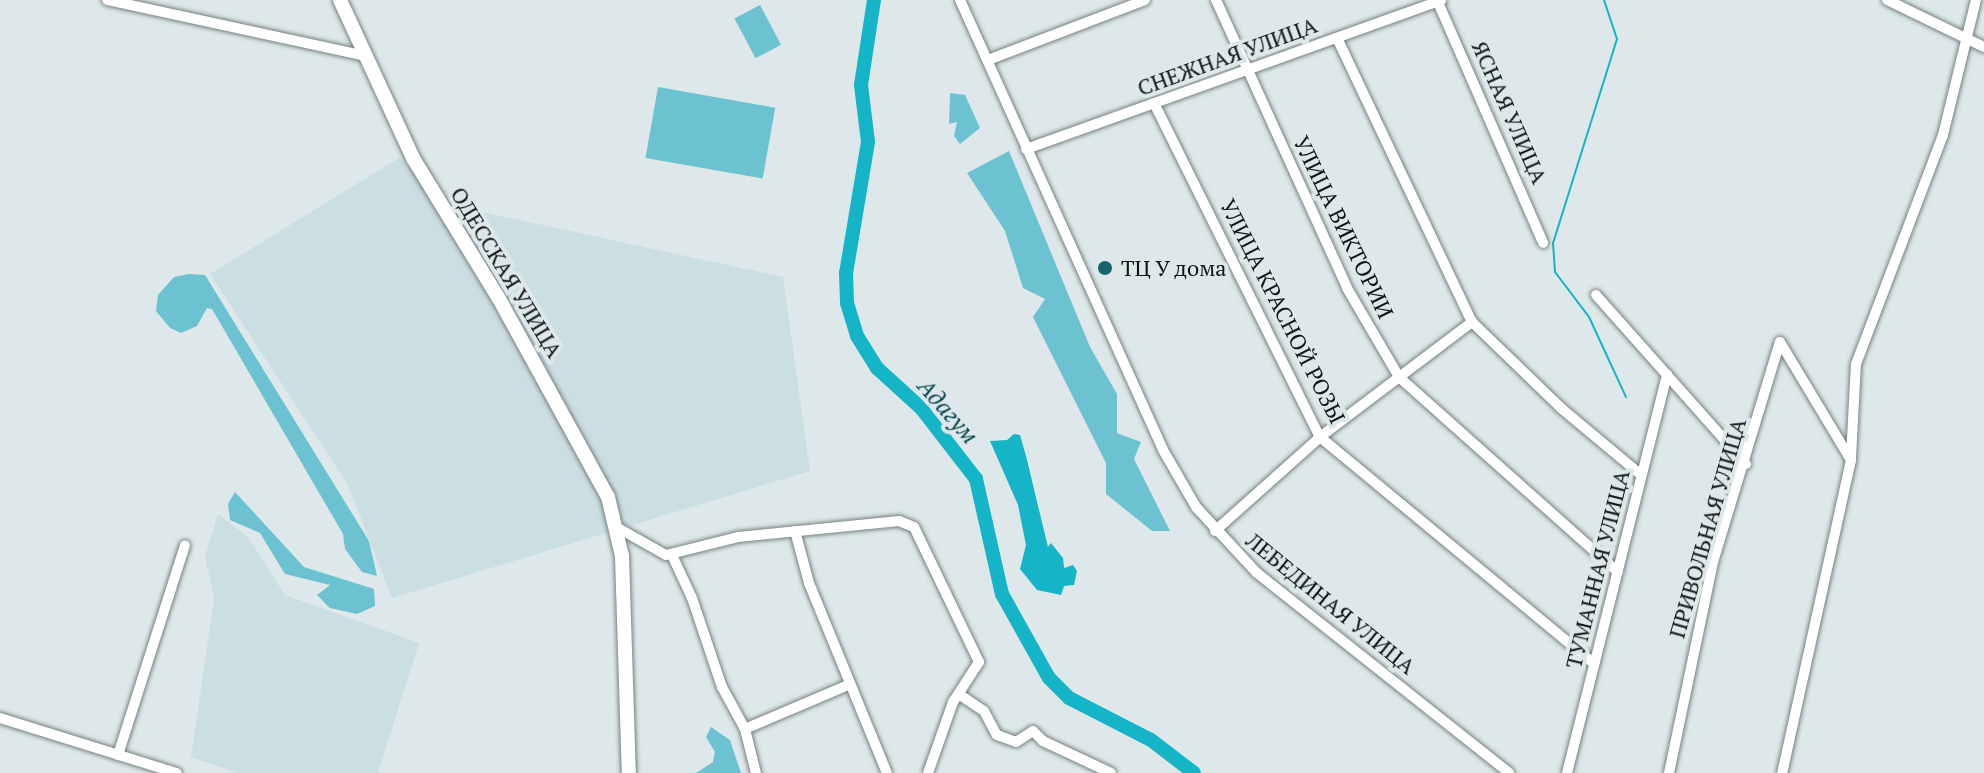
<!DOCTYPE html>
<meta charset="utf-8">
<style>
body{margin:0}
#map{position:relative;width:1984px;height:773px;overflow:hidden;background:#dee8ea;font-family:"PT Serif",serif}
div>[style]{position:absolute}
[style*='--x']{left:calc(var(--x)*1px);top:calc(var(--y)*1px);width:calc(var(--w)*1px);rotate:calc(var(--a)*1deg)}
.built>*{inset:0;background:#cbdee2}
.green>*{inset:0;background:#6cc2d0;transform-origin:0 0}
.water>*{inset:0;background:#15b4c7}
.stream>*{height:2px;margin:-1px;padding:0 1px;transform-origin:1px;border-radius:1px;background:#15b4c7}
.river>*{height:14px;margin:-7px;padding:0 7px;transform-origin:7px;border-radius:7px;background:#15b4c7}
.roads{filter:drop-shadow(0 0 2px #778082) drop-shadow(0 0 2px #778082)}
.minor>*{height:10px;margin:-5px;padding:0 5px;transform-origin:5px;border-radius:5px;background:#fff}
.secondary>*{height:14px;margin:-7px;padding:0 7px;transform-origin:7px;border-radius:7px;background:#fff}
.dots>*{width:22px;height:22px;translate:-50% -50%;box-sizing:border-box;border:4px solid #dee8ea;border-radius:50%}
span{translate:-50% -50%;white-space:nowrap;text-align:center;line-height:1.15;-webkit-text-stroke:8px #dee8ea;paint-order:stroke}
.street-label{font-size:22px;color:#111516}
.poi-label{font-size:22px;color:#111516}
.left{translate:0 -50%;text-align:left}
.water-label{font-size:24px;color:#07464e;font-style:italic}
</style>
<div id="map">
<div class="built">
<i style="clip-path:polygon(399px 158px,450px 205px,783px 277px,810px 471px,392px 598px,348px 485px,210px 274px)"></i>
<i style="clip-path:polygon(218px 514px,248px 537px,285px 595px,419px 643px,378px 773px,238px 773px,191px 757px,214px 599px,205px 556px)"></i>
</div>
<div class="green">
<i style="left:760px;top:5px;width:45px;height:29px;rotate:62deg"></i>
<i style="left:658px;top:87px;width:119px;height:72px;rotate:10deg"></i>
<i style="clip-path:polygon(950px 93px,965px 95px,980px 128px,960px 144px,954px 136px,957px 122px,949px 124px)"></i>
<i style="clip-path:polygon(1009px 151px,1090px 347px,1117px 394px,1117px 433px,1141px 442px,1134px 459px,1170px 531px,1152px 531px,1106px 494px,1106px 463px,1033px 317px,1045px 299px,1023px 288px,1005px 231px,967px 173px)"></i>
<i style="clip-path:polygon(189px 274px,205px 275px,369px 541px,377px 576px,362px 572px,345px 549px,343px 534px,212px 309px,207px 308px,197px 326px,181px 333px,170px 328px,156px 311px,158px 295px,174px 277px)"></i>
<i style="clip-path:polygon(235px 492px,304px 567px,374px 589px,375px 606px,357px 614px,330px 608px,317px 595px,330px 585px,285px 574px,260px 533px,230px 520px,228px 504px)"></i>
<i style="clip-path:polygon(711px 727px,730px 740px,741px 773px,696px 773px,713px 762px,715px 752px,706px 737px)"></i>
</div>
<div class="water">
<i style="clip-path:polygon(1014px 434px,1020px 435px,1026px 456px,1048px 547px,1051px 543px,1063px 558px,1064px 568px,1073px 565px,1077px 571px,1074px 585px,1064px 586px,1061px 595px,1037px 590px,1020px 569px,1026px 545px,1018px 505px,990px 441px,1007px 440px)"></i>
</div>
<div class="stream">
<i style="--x:1604;--y:0;--w:41;--a:71.6"></i>
<i style="--x:1617;--y:39;--w:214;--a:107.4"></i>
<i style="--x:1553;--y:243;--w:29;--a:86"></i>
<i style="--x:1555;--y:272;--w:56;--a:52.9"></i>
<i style="--x:1589;--y:317;--w:88;--a:65.2"></i>
</div>
<div class="river">
<i style="--x:874;--y:0;--w:86;--a:98.7"></i>
<i style="--x:861;--y:85;--w:57;--a:83"></i>
<i style="--x:868;--y:142;--w:133;--a:99.5"></i>
<i style="--x:846;--y:273;--w:30;--a:88"></i>
<i style="--x:847;--y:303;--w:34;--a:73"></i>
<i style="--x:857;--y:336;--w:38;--a:58"></i>
<i style="--x:877;--y:368;--w:59;--a:42.3"></i>
<i style="--x:921;--y:408;--w:90;--a:52.2"></i>
<i style="--x:976;--y:479;--w:118;--a:77.3"></i>
<i style="--x:1002;--y:594;--w:96;--a:60.8"></i>
<i style="--x:1049;--y:678;--w:28;--a:45"></i>
<i style="--x:1069;--y:698;--w:92;--a:27.1"></i>
<i style="--x:1151;--y:740;--w:54;--a:37.5"></i>
</div>
<div class="roads">
<div class="minor">
<i style="--x:107;--y:0;--w:264;--a:12.2"></i>
<i style="--x:960;--y:0;--w:494;--a:65.7"></i>
<i style="--x:1163;--y:450;--w:66;--a:59.9"></i>
<i style="--x:1196;--y:507;--w:90;--a:47.3"></i>
<i style="--x:1257;--y:573;--w:322;--a:38.4"></i>
<i style="--x:1216;--y:0;--w:316;--a:65.5"></i>
<i style="--x:1347;--y:288;--w:103;--a:59.7"></i>
<i style="--x:1399;--y:377;--w:293;--a:41.7"></i>
<i style="--x:1437;--y:0;--w:265;--a:66.4"></i>
<i style="--x:1887;--y:0;--w:108;--a:25.9"></i>
<i style="--x:1337;--y:38;--w:314;--a:64.6"></i>
<i style="--x:1472;--y:322;--w:124;--a:44"></i>
<i style="--x:1561;--y:408;--w:103;--a:39.9"></i>
<i style="--x:988;--y:60;--w:168;--a:-20.9"></i>
<i style="--x:1154;--y:103;--w:373;--a:63.6"></i>
<i style="--x:1320;--y:437;--w:356;--a:39.6"></i>
<i style="--x:1026;--y:149;--w:441;--a:-19.7"></i>
<i style="--x:1596;--y:295;--w:226;--a:48.4"></i>
<i style="--x:1851;--y:458;--w:94;--a:-87"></i>
<i style="--x:1856;--y:364;--w:245;--a:-69.2"></i>
<i style="--x:1943;--y:135;--w:139;--a:-76.3"></i>
<i style="--x:618;--y:528;--w:55;--a:29.4"></i>
<i style="--x:666;--y:555;--w:74;--a:-14"></i>
<i style="--x:738;--y:537;--w:162;--a:-5.7"></i>
<i style="--x:899;--y:521;--w:16;--a:22"></i>
<i style="--x:914;--y:527;--w:150;--a:64.3"></i>
<i style="--x:979;--y:662;--w:48;--a:123"></i>
<i style="--x:953;--y:702;--w:75;--a:109.4"></i>
<i style="--x:795;--y:531;--w:54;--a:74.9"></i>
<i style="--x:809;--y:583;--w:205;--a:67.7"></i>
<i style="--x:1215;--y:531;--w:141;--a:-41.8"></i>
<i style="--x:1320;--y:437;--w:191;--a:-37.1"></i>
<i style="--x:672;--y:555;--w:47;--a:65.1"></i>
<i style="--x:692;--y:598;--w:94;--a:71.4"></i>
<i style="--x:722;--y:687;--w:48;--a:61.3"></i>
<i style="--x:745;--y:729;--w:45;--a:76"></i>
<i style="--x:960;--y:695;--w:29;--a:34"></i>
<i style="--x:984;--y:711;--w:27;--a:62"></i>
<i style="--x:997;--y:735;--w:20;--a:20"></i>
<i style="--x:1016;--y:742;--w:20;--a:-33"></i>
<i style="--x:1033;--y:731;--w:14;--a:45"></i>
<i style="--x:1043;--y:741;--w:75;--a:25.2"></i>
<i style="--x:0;--y:718;--w:185;--a:17.3"></i>
<i style="--x:745;--y:729;--w:112;--a:-23.1"></i>
<i style="--x:118;--y:755;--w:220;--a:-72.3"></i>
<i style="--x:1567;--y:773;--w:411;--a:-75.9"></i>
<i style="--x:1669;--y:773;--w:216;--a:-78.2"></i>
<i style="--x:1713;--y:562;--w:230;--a:-73.1"></i>
<i style="--x:1780;--y:342;--w:138;--a:59"></i>
<i style="--x:1851;--y:460;--w:321;--a:102.4"></i>
</div>
<div class="secondary">
<i style="--x:340;--y:0;--w:174;--a:65.2"></i>
<i style="--x:413;--y:158;--w:163;--a:58.6"></i>
<i style="--x:498;--y:297;--w:228;--a:61.2"></i>
<i style="--x:608;--y:497;--w:61;--a:76.7"></i>
<i style="--x:622;--y:556;--w:217;--a:88.2"></i>
</div>
</div>
<div class="dots">
<i style="left:1105px;top:268px;background:#17636e"></i>
</div>
<div class="street-label">
<span style="left:1227px;top:56px;rotate:-20deg">СНЕЖНАЯ УЛИЦА</span>
<span style="left:1510px;top:112px;rotate:66deg">ЯСНАЯ УЛИЦА</span>
<span style="left:1344px;top:227px;rotate:64deg">УЛИЦА ВИКТОРИИ</span>
<span style="left:507px;top:272px;rotate:59deg">ОДЕССКАЯ УЛИЦА</span>
<span style="left:1283px;top:311px;rotate:63deg">УЛИЦА КРАСНОЙ РОЗЫ</span>
<span style="left:1707px;top:528px;rotate:-74deg">ПРИВОЛЬНАЯ УЛИЦА</span>
<span style="left:1597px;top:569px;rotate:-76deg">ТУМАННАЯ УЛИЦА</span>
<span style="left:1331px;top:603px;rotate:39deg">ЛЕБЕДИНАЯ УЛИЦА</span>
</div>
<div class="poi-label">
<span class="left" style="left:1121px;top:268px">ТЦ У дома</span>
</div>
<div class="water-label">
<span style="left:948px;top:411px;rotate:49deg">Адагум</span>
</div>
</div>
